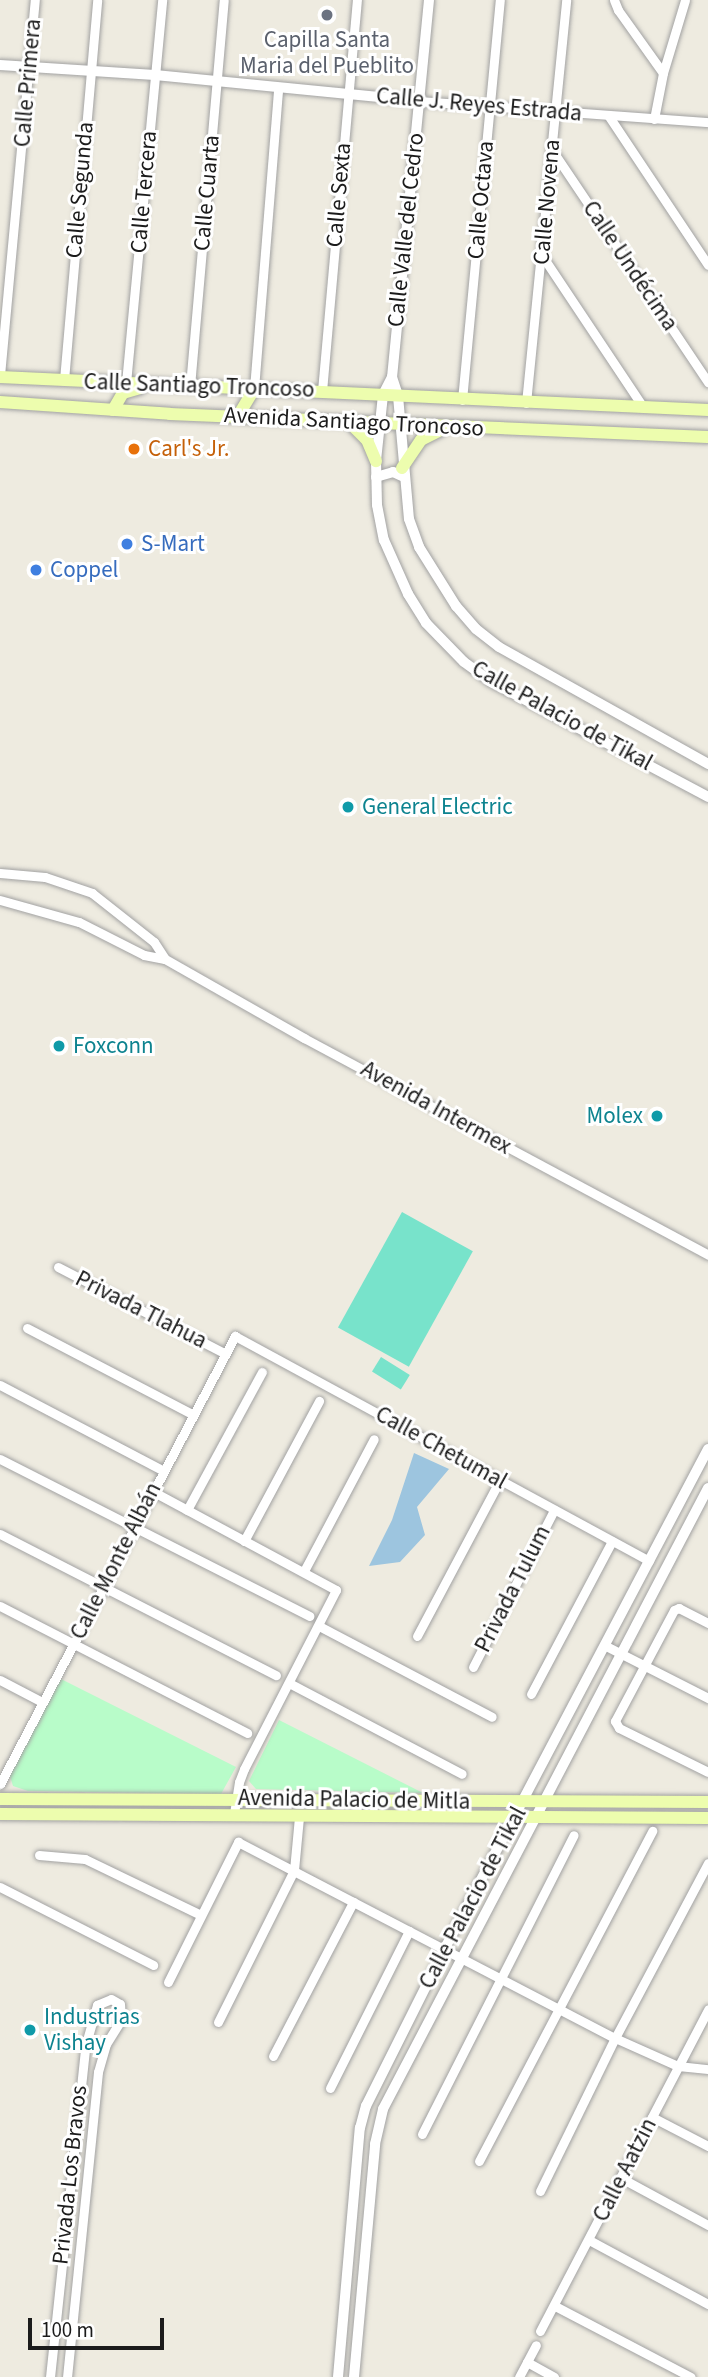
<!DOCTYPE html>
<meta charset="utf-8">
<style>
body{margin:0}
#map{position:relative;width:708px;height:2377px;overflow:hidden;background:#eeebe0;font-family:"Source Sans 3",sans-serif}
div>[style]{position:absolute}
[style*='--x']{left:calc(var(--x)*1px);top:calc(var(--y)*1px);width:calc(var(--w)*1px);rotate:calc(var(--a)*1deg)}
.park>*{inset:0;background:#b8fcc9}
.pitch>*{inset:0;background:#78e3cb;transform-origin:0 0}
.water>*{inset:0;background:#9dc5df}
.roads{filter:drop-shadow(0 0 2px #a2a2a2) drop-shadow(0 0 2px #a2a2a2)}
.minor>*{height:9px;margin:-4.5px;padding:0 4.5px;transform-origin:4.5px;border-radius:4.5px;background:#fff}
.tertiary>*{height:10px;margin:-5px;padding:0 5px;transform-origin:5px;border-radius:5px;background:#fff}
.secondary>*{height:12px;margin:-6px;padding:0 6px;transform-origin:6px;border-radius:6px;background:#edfdae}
.dots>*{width:19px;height:19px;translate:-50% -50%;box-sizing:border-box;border:4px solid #fff;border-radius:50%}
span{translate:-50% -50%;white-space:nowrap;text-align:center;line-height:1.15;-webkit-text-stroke:6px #fff;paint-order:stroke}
.worship-label{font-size:23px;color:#5b616d}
.street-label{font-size:23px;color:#1b1b1b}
.food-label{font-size:23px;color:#c56008}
.left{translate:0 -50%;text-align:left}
.shop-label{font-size:23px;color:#366cbe}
.culture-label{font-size:23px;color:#0d838f}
.right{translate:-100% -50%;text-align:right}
.scale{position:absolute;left:28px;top:2318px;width:136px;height:32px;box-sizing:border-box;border:4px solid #1b1b1b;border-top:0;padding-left:9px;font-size:21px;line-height:24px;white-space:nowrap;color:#1b1b1b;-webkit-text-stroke:5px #fff;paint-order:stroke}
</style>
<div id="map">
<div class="park">
<i style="clip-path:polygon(61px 1679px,236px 1767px,221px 1794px,28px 1791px,13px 1786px,9px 1773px)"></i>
<i style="clip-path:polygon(279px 1720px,423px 1793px,256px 1789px,249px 1781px)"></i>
</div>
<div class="pitch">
<i style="left:402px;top:1212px;width:81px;height:132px;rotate:29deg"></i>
<i style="left:381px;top:1357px;width:34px;height:17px;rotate:32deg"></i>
</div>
<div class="water">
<i style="clip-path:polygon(414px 1453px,449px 1469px,417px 1507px,425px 1535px,400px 1562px,369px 1566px,392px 1520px)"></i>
</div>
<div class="roads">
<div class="minor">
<i style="--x:614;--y:0;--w:11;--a:68"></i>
<i style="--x:618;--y:10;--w:77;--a:54.5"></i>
<i style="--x:420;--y:101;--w:289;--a:4.2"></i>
<i style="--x:608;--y:115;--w:180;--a:56.3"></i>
<i style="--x:654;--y:119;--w:47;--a:-78.9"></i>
<i style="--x:663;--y:73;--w:76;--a:-73.2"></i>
<i style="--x:552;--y:150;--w:280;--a:56.1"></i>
<i style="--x:543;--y:257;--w:180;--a:56.3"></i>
<i style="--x:0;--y:375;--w:377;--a:-84.7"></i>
<i style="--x:64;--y:380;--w:381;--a:-85"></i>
<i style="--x:126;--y:383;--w:385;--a:-84.6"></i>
<i style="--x:190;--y:386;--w:387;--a:-85"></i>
<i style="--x:254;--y:389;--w:302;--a:-85.4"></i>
<i style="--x:322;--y:391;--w:393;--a:-84.9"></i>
<i style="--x:462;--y:400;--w:402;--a:-84.6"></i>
<i style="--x:526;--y:403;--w:405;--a:-84.3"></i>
<i style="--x:0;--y:873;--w:45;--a:5.1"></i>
<i style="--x:45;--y:877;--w:50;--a:18.8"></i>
<i style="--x:92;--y:893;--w:79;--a:38.3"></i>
<i style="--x:154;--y:942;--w:20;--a:57"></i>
<i style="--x:0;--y:900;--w:82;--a:15.6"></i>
<i style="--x:79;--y:922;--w:73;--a:26.9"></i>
<i style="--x:144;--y:955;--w:21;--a:11"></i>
<i style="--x:165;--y:959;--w:160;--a:29.6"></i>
<i style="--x:304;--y:1038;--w:459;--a:28.2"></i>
<i style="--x:58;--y:1267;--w:187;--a:27.4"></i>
<i style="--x:27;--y:1328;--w:186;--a:27.5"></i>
<i style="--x:0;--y:1385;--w:183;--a:27.7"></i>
<i style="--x:0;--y:1459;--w:347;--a:26.9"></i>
<i style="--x:152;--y:1491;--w:209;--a:28.3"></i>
<i style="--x:336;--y:1590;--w:201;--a:117.2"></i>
<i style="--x:244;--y:1769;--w:14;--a:111"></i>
<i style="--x:239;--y:1782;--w:33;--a:99"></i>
<i style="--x:187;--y:1510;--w:157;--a:-61.5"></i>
<i style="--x:0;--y:1534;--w:310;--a:27.1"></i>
<i style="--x:244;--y:1541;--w:159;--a:-61.8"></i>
<i style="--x:304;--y:1571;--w:149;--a:-62.1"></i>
<i style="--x:0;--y:1606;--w:278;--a:27.2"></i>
<i style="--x:708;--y:1623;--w:33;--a:-153"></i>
<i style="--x:679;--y:1608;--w:5;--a:158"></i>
<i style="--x:674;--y:1610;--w:126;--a:118"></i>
<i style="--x:615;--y:1721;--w:8;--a:60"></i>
<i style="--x:619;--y:1728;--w:99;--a:26.3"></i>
<i style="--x:319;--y:1626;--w:195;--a:27.7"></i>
<i style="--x:417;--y:1636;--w:177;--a:-62"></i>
<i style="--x:604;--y:1645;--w:117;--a:27"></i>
<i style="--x:473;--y:1667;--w:177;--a:-62.7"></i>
<i style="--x:0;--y:1680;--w:47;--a:27.6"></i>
<i style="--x:289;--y:1683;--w:195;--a:27.7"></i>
<i style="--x:531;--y:1694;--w:173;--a:-62.1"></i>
<i style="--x:0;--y:1784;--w:506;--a:-62.32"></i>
<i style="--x:235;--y:1336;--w:471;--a:28.5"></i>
<i style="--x:39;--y:1855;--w:46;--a:5"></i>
<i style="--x:85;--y:1859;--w:129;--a:25.8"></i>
<i style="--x:0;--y:1887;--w:172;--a:27"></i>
<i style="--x:168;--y:1982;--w:157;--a:-63.4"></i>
<i style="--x:238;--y:1842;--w:425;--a:27.5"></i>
<i style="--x:615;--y:2038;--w:69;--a:24"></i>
<i style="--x:678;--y:2066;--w:30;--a:6"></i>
<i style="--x:218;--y:2022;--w:170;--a:-63.4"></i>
<i style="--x:294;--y:1870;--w:53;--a:-84.6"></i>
<i style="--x:273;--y:2056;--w:174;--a:-62.5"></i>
<i style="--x:330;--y:2088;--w:176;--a:-63.3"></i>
<i style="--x:652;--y:2117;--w:63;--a:27.4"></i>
<i style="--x:422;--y:2134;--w:335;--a:-63.1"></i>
<i style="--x:479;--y:2161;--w:373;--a:-62.3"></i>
<i style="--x:621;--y:2178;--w:99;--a:28.4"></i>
<i style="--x:540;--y:2191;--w:170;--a:-63.9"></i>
<i style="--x:615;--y:2038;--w:198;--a:-62"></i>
<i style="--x:589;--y:2240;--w:135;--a:28.3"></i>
<i style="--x:555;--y:2306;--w:153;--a:27.6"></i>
<i style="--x:540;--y:2331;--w:363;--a:-62.4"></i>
<i style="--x:527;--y:2362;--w:31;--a:29"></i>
<i style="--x:50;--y:2377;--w:332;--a:-83.9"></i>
<i style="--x:85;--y:2047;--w:44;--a:-74.1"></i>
<i style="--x:97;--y:2005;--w:15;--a:-23"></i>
<i style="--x:111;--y:1999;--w:10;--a:29"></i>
<i style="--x:120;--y:2004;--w:16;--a:86"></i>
<i style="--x:121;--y:2020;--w:28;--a:122"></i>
<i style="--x:106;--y:2044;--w:29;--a:106"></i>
<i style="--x:98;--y:2072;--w:307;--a:95.8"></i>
<i style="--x:519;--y:2377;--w:36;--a:-62"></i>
</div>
<div class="tertiary">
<i style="--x:429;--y:0;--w:379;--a:95.6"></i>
<i style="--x:392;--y:377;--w:20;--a:117"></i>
<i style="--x:383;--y:395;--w:66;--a:96.1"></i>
<i style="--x:376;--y:461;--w:44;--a:88.7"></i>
<i style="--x:377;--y:505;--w:36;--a:79"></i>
<i style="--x:384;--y:540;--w:59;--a:66"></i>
<i style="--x:408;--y:594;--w:34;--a:58"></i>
<i style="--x:426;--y:623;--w:54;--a:45.7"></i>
<i style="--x:464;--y:662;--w:32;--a:36"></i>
<i style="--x:490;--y:681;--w:247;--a:28"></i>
<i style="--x:0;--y:65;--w:155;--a:3.7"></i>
<i style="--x:155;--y:75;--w:266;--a:5.6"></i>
<i style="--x:392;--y:377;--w:20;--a:72"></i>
<i style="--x:398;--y:396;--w:123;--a:84.9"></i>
<i style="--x:409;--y:519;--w:30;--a:70"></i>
<i style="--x:419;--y:547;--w:70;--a:57.9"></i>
<i style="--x:456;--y:606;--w:30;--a:49"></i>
<i style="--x:476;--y:629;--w:29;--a:38"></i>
<i style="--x:499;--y:647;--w:240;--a:29.2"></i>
<i style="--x:376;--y:477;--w:18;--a:-16"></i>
<i style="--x:393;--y:472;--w:10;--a:24"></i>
<i style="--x:338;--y:2377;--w:250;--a:-85"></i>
<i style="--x:360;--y:2128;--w:23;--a:-75"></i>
<i style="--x:366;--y:2106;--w:177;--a:-63.4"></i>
<i style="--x:445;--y:1948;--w:564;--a:-62.21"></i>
<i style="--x:354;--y:2377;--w:234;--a:-84.8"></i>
<i style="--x:375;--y:2144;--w:36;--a:-77"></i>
<i style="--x:383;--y:2109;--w:701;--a:-62.37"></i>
</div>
<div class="secondary">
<i style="--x:0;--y:377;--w:709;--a:2.67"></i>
<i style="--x:0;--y:402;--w:170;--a:4"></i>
<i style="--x:170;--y:414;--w:538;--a:2.45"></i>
<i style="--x:113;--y:410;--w:20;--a:-60"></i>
<i style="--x:123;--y:393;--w:18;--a:-16"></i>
<i style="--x:238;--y:416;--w:31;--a:-59"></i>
<i style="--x:349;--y:422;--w:25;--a:45"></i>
<i style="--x:367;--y:440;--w:23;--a:67"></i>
<i style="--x:402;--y:468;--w:34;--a:-56"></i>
<i style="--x:421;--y:440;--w:25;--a:-27"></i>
<i style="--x:0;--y:1799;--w:708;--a:0.24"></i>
<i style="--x:0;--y:1814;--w:708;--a:0.32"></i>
</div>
</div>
<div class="dots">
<i style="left:327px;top:15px;background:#6b7280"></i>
<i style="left:134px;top:449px;background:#e8710a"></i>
<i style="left:127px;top:544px;background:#3f7fe0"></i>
<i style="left:36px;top:570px;background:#3f7fe0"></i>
<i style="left:348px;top:807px;background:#0f9aa8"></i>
<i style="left:59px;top:1046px;background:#0f9aa8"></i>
<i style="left:657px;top:1116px;background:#0f9aa8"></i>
<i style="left:30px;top:2030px;background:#0f9aa8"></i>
</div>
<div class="worship-label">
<span style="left:327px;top:53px">Capilla Santa<br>Maria del Pueblito</span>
</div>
<div class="street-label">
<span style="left:28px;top:83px;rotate:-85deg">Calle Primera</span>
<span style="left:479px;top:105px;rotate:5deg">Calle J. Reyes Estrada</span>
<span style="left:80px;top:190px;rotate:-85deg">Calle Segunda</span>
<span style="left:144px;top:192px;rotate:-85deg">Calle Tercera</span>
<span style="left:207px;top:193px;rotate:-85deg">Calle Cuarta</span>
<span style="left:339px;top:195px;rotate:-85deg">Calle Sexta</span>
<span style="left:481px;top:200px;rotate:-85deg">Calle Octava</span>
<span style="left:547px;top:202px;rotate:-85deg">Calle Novena</span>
<span style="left:406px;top:230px;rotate:-84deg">Calle Valle del Cedro</span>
<span style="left:630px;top:266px;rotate:56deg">Calle Undécima</span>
<span style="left:199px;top:386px;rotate:2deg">Calle Santiago Troncoso</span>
<span style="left:354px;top:422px;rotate:3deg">Avenida Santiago Troncoso</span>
<span style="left:562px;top:716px;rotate:29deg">Calle Palacio de Tikal</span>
<span style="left:436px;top:1108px;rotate:29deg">Avenida Intermex</span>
<span style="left:141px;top:1310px;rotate:27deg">Privada Tlahua</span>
<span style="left:441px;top:1448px;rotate:29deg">Calle Chetumal</span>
<span style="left:116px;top:1561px;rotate:-63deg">Calle Monte Albán</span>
<span style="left:513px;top:1589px;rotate:-63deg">Privada Tulum</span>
<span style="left:354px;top:1800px;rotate:1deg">Avenida Palacio de Mitla</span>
<span style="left:473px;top:1898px;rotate:-62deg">Calle Palacio de Tikal</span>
<span style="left:625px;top:2170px;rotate:-63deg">Calle Aatzin</span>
<span style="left:70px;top:2175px;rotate:-84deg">Privada Los Bravos</span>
</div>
<div class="food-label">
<span class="left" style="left:148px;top:449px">Carl's Jr.</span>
</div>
<div class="shop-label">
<span class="left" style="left:141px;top:544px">S-Mart</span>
<span class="left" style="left:50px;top:570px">Coppel</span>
</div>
<div class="culture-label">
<span class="left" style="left:362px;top:807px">General Electric</span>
<span class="left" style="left:73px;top:1046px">Foxconn</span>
<span class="right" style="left:643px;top:1116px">Molex</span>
<span class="left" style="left:44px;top:2030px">Industrias<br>Vishay</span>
</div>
<div class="scale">100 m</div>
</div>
